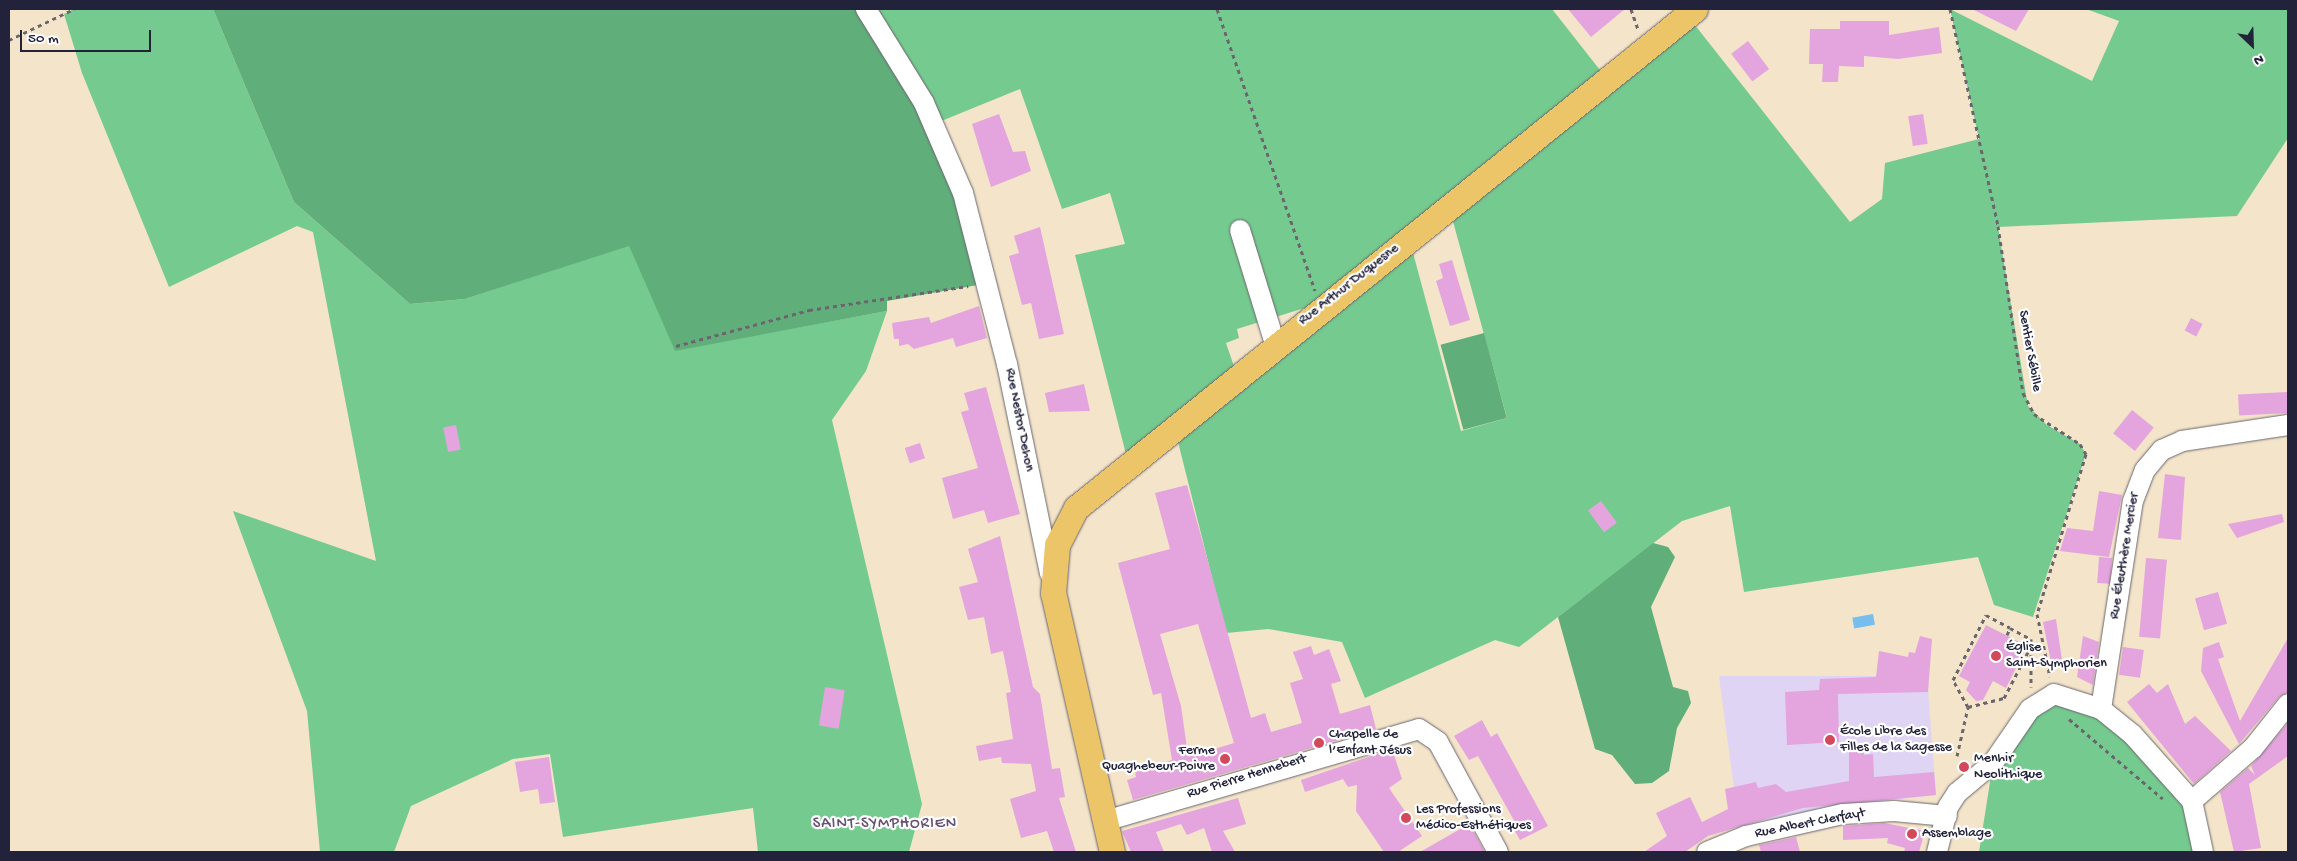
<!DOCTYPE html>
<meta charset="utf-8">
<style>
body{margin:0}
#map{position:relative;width:2297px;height:861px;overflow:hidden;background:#f3e4ca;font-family:"Gochi Hand",sans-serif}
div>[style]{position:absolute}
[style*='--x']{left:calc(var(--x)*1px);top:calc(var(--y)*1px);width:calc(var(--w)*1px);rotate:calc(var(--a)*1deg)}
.built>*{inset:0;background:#e0d4f4}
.green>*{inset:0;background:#75cb8f}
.forest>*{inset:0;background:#60af7a;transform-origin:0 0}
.water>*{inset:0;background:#75beed;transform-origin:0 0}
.building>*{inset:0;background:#e4a4de;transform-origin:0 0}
.path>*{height:3px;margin-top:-1.5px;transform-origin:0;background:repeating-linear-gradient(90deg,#6b666d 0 4px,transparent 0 8px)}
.roads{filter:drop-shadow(0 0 1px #6b666d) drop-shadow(0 0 1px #6b666d)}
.minor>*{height:20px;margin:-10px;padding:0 10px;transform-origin:10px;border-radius:10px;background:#fff}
.major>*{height:25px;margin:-12.5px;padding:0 12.5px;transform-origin:12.5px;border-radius:12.5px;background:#edc569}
.dots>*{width:14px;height:14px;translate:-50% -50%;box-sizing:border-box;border:2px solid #fff;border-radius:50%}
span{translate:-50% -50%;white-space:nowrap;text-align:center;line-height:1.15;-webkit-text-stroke:4.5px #fff;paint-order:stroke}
.street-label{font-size:14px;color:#22223b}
.poi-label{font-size:14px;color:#22223b}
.left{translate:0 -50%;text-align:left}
.right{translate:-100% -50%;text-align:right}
.quarter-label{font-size:16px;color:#665074;letter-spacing:1px}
.frame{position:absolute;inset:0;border:10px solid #22223b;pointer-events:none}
.north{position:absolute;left:2227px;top:20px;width:50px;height:50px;-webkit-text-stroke:4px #fff;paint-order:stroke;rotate:156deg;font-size:14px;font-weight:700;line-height:20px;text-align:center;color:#22223b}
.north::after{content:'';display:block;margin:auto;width:18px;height:22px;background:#22223b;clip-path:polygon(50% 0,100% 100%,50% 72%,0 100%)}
.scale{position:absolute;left:20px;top:30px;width:131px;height:22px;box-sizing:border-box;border:2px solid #22223b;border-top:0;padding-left:6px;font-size:15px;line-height:18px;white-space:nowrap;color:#22223b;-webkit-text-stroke:4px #fff;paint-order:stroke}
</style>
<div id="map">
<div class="built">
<i style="clip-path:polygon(1719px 676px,1927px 676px,1936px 795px,1822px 808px,1739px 826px)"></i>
</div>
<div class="green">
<i style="clip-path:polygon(74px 9px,213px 9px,294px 202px,410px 304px,465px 299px,629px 245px,675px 350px,887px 311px,866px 371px,832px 420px,922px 804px,909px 852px,758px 852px,753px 808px,563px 837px,550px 754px,513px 759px,411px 806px,394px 852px,320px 852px,307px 711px,233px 511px,376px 561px,313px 232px,297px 226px,169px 287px,82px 73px,64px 14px)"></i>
<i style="clip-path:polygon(evenodd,866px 9px,1552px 9px,1607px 79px,1687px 15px,1850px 222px,1882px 199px,1885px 163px,1979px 139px,1950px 9px,2092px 81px,2119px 21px,2086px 9px,2288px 9px,2288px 138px,2237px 216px,1998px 227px,2028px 406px,2047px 425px,2080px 444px,2086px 454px,2033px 617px,1994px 605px,1978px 557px,1744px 592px,1730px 506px,1682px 521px,1519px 647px,1495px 640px,1365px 698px,1342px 642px,1268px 629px,1226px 633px,1174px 426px,1128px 462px,1075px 255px,1125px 244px,1110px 193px,1062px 209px,1020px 89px,934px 124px,866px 9px,1449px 207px,1507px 418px,1461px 431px,1409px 238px,1449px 207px,866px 9px,1314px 305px,1237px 375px,1226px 343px,1239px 338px,1237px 329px,1314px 305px)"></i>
<i style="clip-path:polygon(2080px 699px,2192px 801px,2201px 852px,1979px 852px,1993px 763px,2030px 709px)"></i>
</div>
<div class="forest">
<i style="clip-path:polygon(213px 9px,867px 9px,924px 103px,989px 283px,887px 301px,887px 311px,675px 351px,629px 246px,465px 299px,410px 304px,294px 202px)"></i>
<i style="left:1484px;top:333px;width:88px;height:45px;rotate:75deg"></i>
<i style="clip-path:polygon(1653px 543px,1668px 547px,1675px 557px,1651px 607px,1673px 687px,1688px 691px,1691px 703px,1677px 728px,1669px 771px,1652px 783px,1635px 784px,1612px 755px,1595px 749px,1558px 617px)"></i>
</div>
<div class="water">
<i style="left:1873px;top:614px;width:11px;height:21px;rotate:80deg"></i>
</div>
<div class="building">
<i style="clip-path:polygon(1568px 9px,1625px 9px,1591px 37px)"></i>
<i style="clip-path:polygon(1972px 9px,2029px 9px,2016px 31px)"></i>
<i style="clip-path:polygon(1840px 21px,1889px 21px,1889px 35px,1939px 27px,1942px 53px,1898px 59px,1864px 56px,1864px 67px,1839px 66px,1838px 82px,1822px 82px,1823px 64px,1809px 64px,1810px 29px,1840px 29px)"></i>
<i style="left:1748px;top:41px;width:35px;height:21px;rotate:53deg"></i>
<i style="clip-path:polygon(999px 114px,1013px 152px,1025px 151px,1031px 171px,991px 187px,972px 124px)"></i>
<i style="left:1923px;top:114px;width:30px;height:15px;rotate:81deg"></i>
<i style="clip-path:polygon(1040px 227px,1064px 334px,1039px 339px,1031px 303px,1022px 305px,1009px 256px,1019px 253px,1014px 236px)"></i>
<i style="clip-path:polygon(1452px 260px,1470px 320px,1450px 326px,1436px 281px,1443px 278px,1439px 264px)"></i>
<i style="clip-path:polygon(979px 306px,987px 338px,956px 347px,953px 338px,914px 349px,908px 344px,899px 346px,899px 339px,894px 339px,892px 323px,929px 317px,931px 323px)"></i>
<i style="left:2191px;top:318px;width:13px;height:14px;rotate:27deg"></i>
<i style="clip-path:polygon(1084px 384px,1090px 411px,1049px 412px,1045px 393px)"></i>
<i style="clip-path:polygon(986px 387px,1020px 514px,988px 523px,984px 510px,953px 519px,942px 478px,978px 468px,961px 412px,969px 410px,964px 393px)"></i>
<i style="left:2287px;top:392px;width:21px;height:49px;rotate:87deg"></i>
<i style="left:2132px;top:410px;width:28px;height:30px;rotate:39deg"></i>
<i style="left:456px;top:425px;width:25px;height:13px;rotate:79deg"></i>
<i style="left:920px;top:443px;width:16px;height:16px;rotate:72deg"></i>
<i style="clip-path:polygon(2165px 474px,2185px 477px,2181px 540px,2158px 538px)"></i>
<i style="clip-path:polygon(evenodd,1187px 485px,1251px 718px,1265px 713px,1271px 732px,1302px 723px,1290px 683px,1303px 679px,1293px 652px,1311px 646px,1314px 655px,1329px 649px,1341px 681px,1331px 684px,1340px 714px,1370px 705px,1376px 729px,1133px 800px,1127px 780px,1136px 777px,1135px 772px,1172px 760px,1161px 693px,1153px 695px,1118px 563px,1170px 549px,1155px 493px,1187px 485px,1198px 624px,1234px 743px,1192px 756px,1188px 755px,1181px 706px,1160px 634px,1198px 624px)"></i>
<i style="clip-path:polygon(2099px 491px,2122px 495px,2109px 557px,2060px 551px,2067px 528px,2093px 531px)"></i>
<i style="left:1601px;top:501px;width:27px;height:16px;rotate:54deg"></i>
<i style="clip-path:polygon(2282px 514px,2284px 522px,2237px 538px,2228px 524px)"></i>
<i style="clip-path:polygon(1000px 536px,1033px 687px,1040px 694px,1052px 769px,1060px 768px,1065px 797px,1059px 798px,1076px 852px,1054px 852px,1047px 831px,1021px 838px,1010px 799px,1036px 791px,1031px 764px,1002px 763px,1001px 757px,979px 761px,976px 746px,1013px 739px,1006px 693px,1011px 692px,1003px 651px,991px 654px,984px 617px,968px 620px,959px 587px,978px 582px,968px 549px)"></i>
<i style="left:2099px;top:557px;width:13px;height:26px;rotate:4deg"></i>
<i style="left:2146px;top:558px;width:21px;height:79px;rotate:5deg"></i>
<i style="left:2218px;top:592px;width:33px;height:24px;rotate:74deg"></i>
<i style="clip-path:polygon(2056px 619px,2062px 660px,2051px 662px,2043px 622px)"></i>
<i style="clip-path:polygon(1986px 625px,2027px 646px,2006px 688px,1993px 681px,1983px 700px,1976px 701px,1966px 690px,1970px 682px,1959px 676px)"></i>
<i style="clip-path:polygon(1920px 636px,1932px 639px,1928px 692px,1838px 694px,1839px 742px,1787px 745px,1785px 692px,1819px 690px,1820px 679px,1876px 677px,1879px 651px,1908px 657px,1909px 652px,1915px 653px)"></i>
<i style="clip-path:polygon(2083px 636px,2099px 642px,2093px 685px,2077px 677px)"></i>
<i style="clip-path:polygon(2288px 638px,2288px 692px,2279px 697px,2239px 744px,2201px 671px,2203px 648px,2219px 642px,2224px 657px,2218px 659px,2240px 721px)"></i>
<i style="left:2123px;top:647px;width:21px;height:28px;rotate:8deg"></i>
<i style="clip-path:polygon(2149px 684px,2157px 693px,2168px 684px,2185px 724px,2195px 716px,2231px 751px,2194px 784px,2127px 702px)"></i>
<i style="left:825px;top:687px;width:20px;height:39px;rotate:9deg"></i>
<i style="clip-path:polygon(1482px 720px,1491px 737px,1497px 733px,1548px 826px,1520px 840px,1512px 826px,1516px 824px,1478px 756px,1469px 760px,1454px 736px)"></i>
<i style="clip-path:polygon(2288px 723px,2288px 756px,2249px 784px,2261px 848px,2234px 852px,2220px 792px,2248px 768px,2255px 775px,2251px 766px)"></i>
<i style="clip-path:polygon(1864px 748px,1864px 755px,1873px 754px,1874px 777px,1934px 772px,1936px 795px,1803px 808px,1708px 836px,1685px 852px,1644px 852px,1667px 836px,1656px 813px,1690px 797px,1702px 822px,1728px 809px,1725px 789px,1756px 782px,1758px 788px,1776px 784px,1786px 792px,1849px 781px,1849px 749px)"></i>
<i style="clip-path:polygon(1392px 749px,1402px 779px,1389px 788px,1422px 836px,1398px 852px,1384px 852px,1356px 811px,1357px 785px,1348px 787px,1343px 779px,1305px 792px,1301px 780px)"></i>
<i style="clip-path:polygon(549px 757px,555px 802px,540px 804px,538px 789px,520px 792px,515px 762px)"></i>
<i style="clip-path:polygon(1238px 798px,1246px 824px,1223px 831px,1235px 852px,1212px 852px,1204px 828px,1187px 835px,1181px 824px,1156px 832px,1164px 852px,1131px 852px,1122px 831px)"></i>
<i style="clip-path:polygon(1468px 822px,1485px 852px,1420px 852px,1462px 828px)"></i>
<i style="clip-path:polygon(1884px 823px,1925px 831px,1919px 852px,1904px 852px,1905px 848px,1887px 843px,1888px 838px,1843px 840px,1843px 826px)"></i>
<i style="clip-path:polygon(1796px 837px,1800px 852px,1761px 852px,1759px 845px)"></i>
</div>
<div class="path">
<i style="--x:1217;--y:9;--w:298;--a:70.8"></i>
<i style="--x:1631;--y:9;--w:21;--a:71"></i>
<i style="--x:1950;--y:9;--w:222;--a:77.5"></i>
<i style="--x:1998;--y:226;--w:169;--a:81.5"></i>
<i style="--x:2023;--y:393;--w:24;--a:62"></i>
<i style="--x:2034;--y:414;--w:55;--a:33.1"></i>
<i style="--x:2080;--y:444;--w:12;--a:59"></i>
<i style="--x:2086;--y:454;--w:167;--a:107"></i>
<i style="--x:2037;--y:614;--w:64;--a:78.3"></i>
<i style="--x:9;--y:40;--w:72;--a:-25.5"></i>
<i style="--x:676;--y:346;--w:138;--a:-15.1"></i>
<i style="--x:809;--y:310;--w:161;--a:-8.6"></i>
<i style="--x:2007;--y:635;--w:8;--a:-67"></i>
<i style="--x:2010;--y:628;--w:24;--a:28"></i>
<i style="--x:2031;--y:639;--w:48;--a:90"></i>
<i style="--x:1968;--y:707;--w:37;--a:-14"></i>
<i style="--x:2004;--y:698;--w:56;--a:-62.5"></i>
<i style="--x:2069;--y:719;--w:123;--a:40.4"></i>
<i style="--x:1957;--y:756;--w:50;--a:-77.3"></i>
<i style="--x:1968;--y:707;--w:31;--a:-119"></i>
<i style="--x:1953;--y:680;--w:73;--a:-63.1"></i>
<i style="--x:1986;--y:615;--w:27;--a:28"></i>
</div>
<div class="roads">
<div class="minor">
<i style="--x:866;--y:9;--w:110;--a:58.3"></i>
<i style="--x:924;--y:103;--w:98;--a:66.6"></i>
<i style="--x:963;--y:193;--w:177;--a:75.6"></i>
<i style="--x:1007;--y:364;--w:214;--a:78.4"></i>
<i style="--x:1240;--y:230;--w:119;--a:72.9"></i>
<i style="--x:2101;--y:709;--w:210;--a:-81.3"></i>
<i style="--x:2133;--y:501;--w:33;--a:-69"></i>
<i style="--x:2145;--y:470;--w:26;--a:-50"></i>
<i style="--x:2162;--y:450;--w:22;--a:-24"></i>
<i style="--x:2182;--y:441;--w:107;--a:-8.6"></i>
<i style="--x:2192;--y:801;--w:81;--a:-41"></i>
<i style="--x:2253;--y:748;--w:56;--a:-51.5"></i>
<i style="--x:1105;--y:821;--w:327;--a:-16.3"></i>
<i style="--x:1419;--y:729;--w:23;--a:34"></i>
<i style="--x:1438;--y:742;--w:125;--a:61.4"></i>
<i style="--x:1707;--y:852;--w:42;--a:-22.3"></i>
<i style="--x:1746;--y:836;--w:99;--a:-12.8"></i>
<i style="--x:1843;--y:814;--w:51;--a:-3.4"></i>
<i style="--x:1894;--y:811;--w:53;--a:5.4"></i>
<i style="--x:1937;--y:852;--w:46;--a:-76.3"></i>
<i style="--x:1948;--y:807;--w:17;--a:-57"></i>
<i style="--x:1957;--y:793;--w:47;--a:-39.8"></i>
<i style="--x:1993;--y:763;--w:65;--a:-55.6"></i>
<i style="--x:2030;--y:709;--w:28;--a:-32"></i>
<i style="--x:2054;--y:694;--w:49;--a:17.7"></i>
<i style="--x:2101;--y:709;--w:40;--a:39"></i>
<i style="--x:2132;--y:734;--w:90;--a:48.2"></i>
<i style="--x:2192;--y:801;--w:52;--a:77.8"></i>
</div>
<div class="major">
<i style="--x:1112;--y:852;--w:266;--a:-102.8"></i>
<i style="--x:1053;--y:593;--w:48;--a:-85.2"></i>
<i style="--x:1057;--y:545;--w:42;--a:-62.8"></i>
<i style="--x:1076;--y:508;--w:795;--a:-38.87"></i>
</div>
</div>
<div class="dots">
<i style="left:1996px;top:656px;background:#d1495b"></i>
<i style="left:1830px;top:740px;background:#d1495b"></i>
<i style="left:1319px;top:743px;background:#d1495b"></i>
<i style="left:1225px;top:759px;background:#d1495b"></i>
<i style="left:1964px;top:767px;background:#d1495b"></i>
<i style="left:1406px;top:818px;background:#d1495b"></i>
<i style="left:1912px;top:834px;background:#d1495b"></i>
</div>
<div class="street-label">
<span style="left:1349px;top:285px;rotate:-38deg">Rue Arthur Duquesne</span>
<span style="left:2029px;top:351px;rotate:80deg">Sentier Sébille</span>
<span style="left:1019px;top:420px;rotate:79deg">Rue Nestor Dehon</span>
<span style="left:2125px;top:556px;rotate:-81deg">Rue Éleuthère Mercier</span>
<span style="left:1247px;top:777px;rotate:-17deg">Rue Pierre Hennebert</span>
<span style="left:1810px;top:824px;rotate:-11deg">Rue Albert Clerfayt</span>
</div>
<div class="poi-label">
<span class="left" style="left:2006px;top:656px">Église<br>Saint-Symphorien</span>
<span class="left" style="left:1840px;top:740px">École Libre des<br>Filles de la Sagesse</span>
<span class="left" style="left:1329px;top:743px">Chapelle de<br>l’Enfant Jésus</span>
<span class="right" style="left:1215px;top:759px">Ferme<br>Quaghebeur-Poivre</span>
<span class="left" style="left:1974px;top:767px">Menhir<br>Neolithique</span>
<span class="left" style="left:1416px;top:818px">Les Professions<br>Médico-Esthétiques</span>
<span class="left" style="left:1922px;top:834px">Assemblage</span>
</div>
<div class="quarter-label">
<span style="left:885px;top:825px">SAINT-SYMPHORIEN</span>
</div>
<div class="frame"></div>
<div class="north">N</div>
<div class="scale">50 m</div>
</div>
